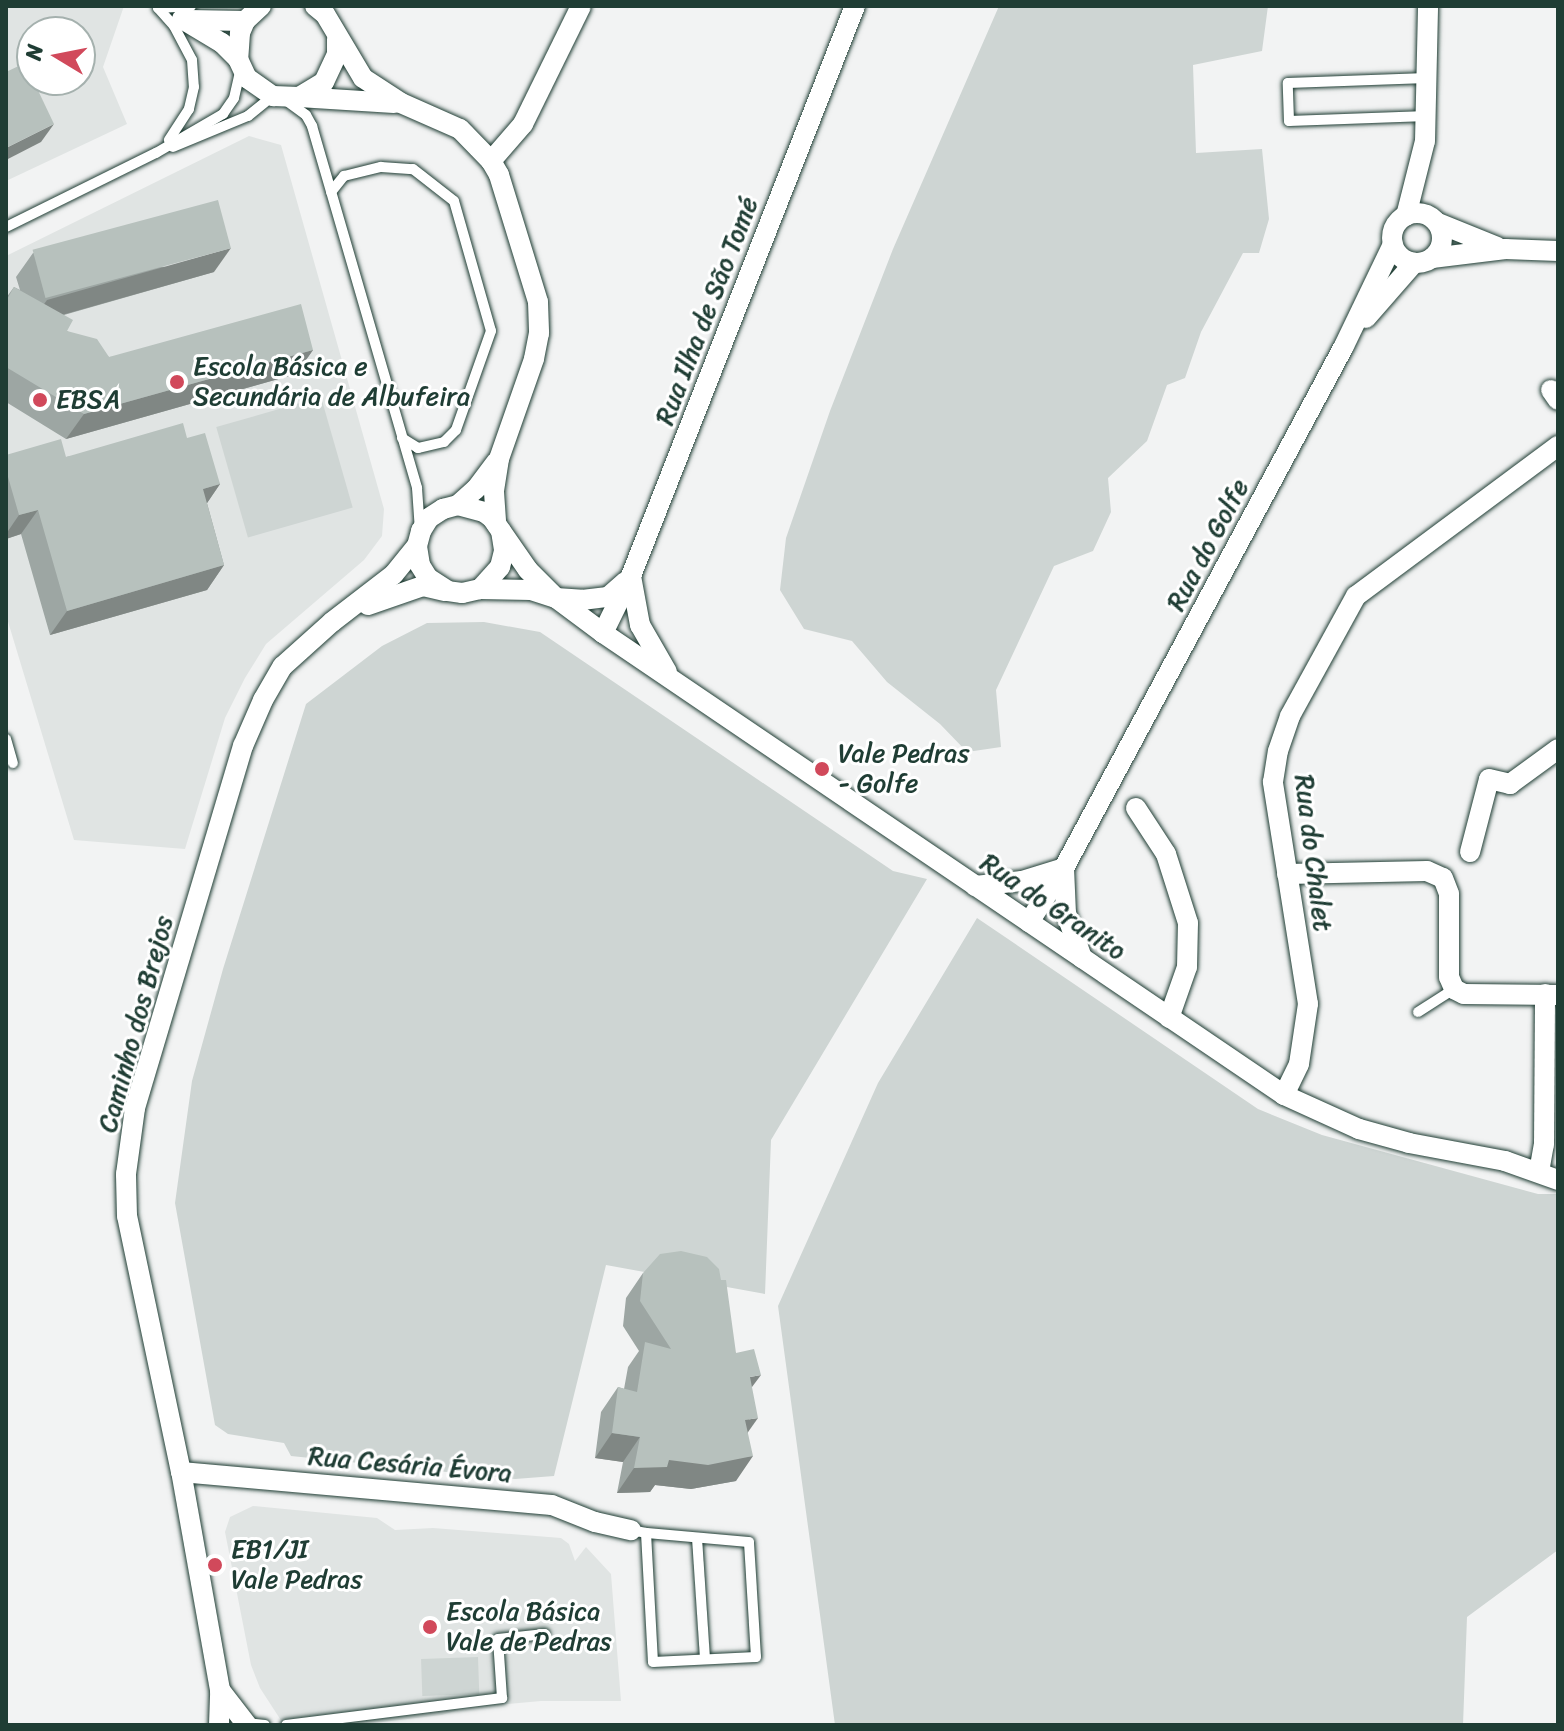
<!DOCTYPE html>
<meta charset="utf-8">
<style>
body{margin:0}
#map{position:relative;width:1564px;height:1731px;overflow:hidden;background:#f2f3f3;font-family:Sriracha,sans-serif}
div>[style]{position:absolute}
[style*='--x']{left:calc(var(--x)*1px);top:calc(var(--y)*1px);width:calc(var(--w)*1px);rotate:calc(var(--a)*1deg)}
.built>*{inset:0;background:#e0e4e3}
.green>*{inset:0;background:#ced5d3;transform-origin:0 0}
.roads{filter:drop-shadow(0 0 2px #1f3d34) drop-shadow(0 0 2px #1f3d34)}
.lane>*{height:10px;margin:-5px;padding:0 5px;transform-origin:5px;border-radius:5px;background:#fff}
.street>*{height:20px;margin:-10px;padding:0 10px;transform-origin:10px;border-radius:10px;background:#fff}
.street>.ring{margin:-10px;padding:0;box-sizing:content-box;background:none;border:20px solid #fff;border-radius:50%}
.wall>*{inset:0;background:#9da6a3}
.shaded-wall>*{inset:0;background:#808784}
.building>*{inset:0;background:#b7c1bd;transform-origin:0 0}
.dots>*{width:22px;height:22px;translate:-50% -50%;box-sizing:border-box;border:4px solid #fff;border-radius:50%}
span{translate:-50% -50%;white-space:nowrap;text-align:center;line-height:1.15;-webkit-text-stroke:6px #fff;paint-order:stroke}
.street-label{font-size:26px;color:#1f3d34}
.poi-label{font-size:26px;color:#1f3d34}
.left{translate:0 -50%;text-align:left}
.frame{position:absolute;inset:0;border:8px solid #1f3d34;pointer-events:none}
.north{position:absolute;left:16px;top:16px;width:80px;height:80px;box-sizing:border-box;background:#fff;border:2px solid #a5b1ae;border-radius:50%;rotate:280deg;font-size:22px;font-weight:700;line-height:32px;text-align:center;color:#1f3d34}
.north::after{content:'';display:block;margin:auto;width:28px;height:36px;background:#d1495b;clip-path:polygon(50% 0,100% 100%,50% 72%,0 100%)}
</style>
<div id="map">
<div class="built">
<i style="clip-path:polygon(evenodd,6px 6px,124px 6px,103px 67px,127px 124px,6px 181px,6px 6px,32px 32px,80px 32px,80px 80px,32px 80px,32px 32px)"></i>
<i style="clip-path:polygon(249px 136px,281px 145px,384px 509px,382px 536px,364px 560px,266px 644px,245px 678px,225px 718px,185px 849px,74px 840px,6px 615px,6px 256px)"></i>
<i style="clip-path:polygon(253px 1506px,377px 1518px,395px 1530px,433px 1528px,561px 1538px,569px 1544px,575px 1561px,586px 1547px,611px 1574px,621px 1701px,541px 1701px,465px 1708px,442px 1715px,357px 1725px,284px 1725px,260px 1688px,251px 1665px,225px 1532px,230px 1517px)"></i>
</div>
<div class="green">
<i style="clip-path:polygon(999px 6px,1268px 6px,1262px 51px,1193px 65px,1196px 153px,1262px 149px,1269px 219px,1259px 253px,1243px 253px,1201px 332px,1185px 378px,1167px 385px,1147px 441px,1108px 478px,1111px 512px,1093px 551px,1054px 566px,996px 690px,1001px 747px,967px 752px,940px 724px,887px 682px,852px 641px,804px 629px,780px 590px,786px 538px,830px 411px,893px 249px)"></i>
<i style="left:321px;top:397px;width:115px;height:109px;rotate:74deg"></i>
<i style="clip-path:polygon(484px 622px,540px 632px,893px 871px,927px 879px,771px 1140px,765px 1294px,606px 1265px,554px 1476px,515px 1479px,291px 1456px,284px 1443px,228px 1434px,215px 1425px,175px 1203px,192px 1081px,223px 969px,306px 704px,382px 646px,427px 623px)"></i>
<i style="clip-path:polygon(977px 918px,1258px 1109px,1322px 1135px,1538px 1194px,1558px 1194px,1558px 1550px,1467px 1617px,1463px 1725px,835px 1725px,778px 1306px,878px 1083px)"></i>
<i style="left:478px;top:1657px;width:37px;height:57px;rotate:88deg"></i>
</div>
<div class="roads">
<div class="lane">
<i style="--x:158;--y:8;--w:24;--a:48"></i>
<i style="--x:174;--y:26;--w:38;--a:62"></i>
<i style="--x:192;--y:60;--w:27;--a:86"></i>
<i style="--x:194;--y:87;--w:23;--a:103"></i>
<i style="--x:189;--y:109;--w:37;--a:123"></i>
<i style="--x:158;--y:8;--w:33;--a:-3"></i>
<i style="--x:284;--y:99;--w:27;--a:36"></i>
<i style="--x:306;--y:115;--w:13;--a:61"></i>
<i style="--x:312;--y:126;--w:377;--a:73.8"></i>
<i style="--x:417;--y:488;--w:39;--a:86"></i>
<i style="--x:1427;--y:116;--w:138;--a:177.9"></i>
<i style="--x:1289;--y:121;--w:38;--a:-92"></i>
<i style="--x:1288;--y:83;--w:139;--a:-2.1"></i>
<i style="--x:173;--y:147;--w:81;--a:-22.5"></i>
<i style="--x:248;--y:116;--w:32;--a:-39"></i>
<i style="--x:331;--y:192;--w:21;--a:-51"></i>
<i style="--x:344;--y:176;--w:38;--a:-14"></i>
<i style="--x:381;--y:167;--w:32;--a:4"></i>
<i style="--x:413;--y:169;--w:52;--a:38"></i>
<i style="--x:454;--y:201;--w:135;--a:74.1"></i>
<i style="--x:491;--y:331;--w:105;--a:109.5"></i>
<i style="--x:456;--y:430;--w:17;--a:135"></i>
<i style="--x:444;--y:442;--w:27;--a:167"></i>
<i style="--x:418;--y:448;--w:19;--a:-148"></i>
<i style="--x:6;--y:227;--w:167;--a:-26.3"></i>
<i style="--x:156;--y:153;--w:78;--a:-30.2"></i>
<i style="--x:223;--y:114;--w:19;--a:-55"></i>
<i style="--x:234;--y:98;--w:26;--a:-77"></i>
<i style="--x:6;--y:739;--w:25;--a:74"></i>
<i style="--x:1418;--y:1012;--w:43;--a:-32.6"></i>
<i style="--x:631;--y:1530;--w:15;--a:11"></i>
<i style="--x:646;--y:1533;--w:129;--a:86.9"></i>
<i style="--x:653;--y:1662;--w:103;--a:-2.8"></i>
<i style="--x:756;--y:1657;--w:115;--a:-93.5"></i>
<i style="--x:749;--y:1542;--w:103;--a:-175"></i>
<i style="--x:697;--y:1538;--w:121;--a:86.2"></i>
<i style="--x:246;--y:1723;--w:19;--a:6"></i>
<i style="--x:286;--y:1725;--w:218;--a:-7.1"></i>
<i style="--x:502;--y:1698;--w:59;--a:-93.9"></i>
<i style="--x:498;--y:1639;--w:47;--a:-6.1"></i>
</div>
<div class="street">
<i style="--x:261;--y:6;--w:22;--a:137"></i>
<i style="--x:245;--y:21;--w:13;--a:113"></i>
<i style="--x:240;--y:33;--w:26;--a:94"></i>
<i style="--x:238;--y:59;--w:21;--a:65"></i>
<i style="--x:247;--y:78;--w:32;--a:35"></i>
<i style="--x:273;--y:96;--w:26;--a:2"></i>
<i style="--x:299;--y:97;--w:29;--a:-31"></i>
<i style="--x:324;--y:82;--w:31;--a:-65"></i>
<i style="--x:337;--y:54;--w:15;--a:-90"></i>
<i style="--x:315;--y:6;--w:13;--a:39"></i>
<i style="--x:325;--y:14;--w:74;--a:59.3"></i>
<i style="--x:363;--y:78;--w:45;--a:33.3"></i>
<i style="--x:401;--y:103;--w:64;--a:23.8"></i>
<i style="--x:460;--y:129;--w:45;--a:45.9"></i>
<i style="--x:491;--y:161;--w:16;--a:60"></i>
<i style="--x:499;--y:175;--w:133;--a:72.9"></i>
<i style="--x:538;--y:302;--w:31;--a:88"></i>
<i style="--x:539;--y:333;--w:26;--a:101"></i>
<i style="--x:534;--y:359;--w:106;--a:109.3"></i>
<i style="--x:499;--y:459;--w:33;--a:99"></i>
<i style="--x:494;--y:492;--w:32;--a:86"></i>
<i style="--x:182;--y:19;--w:47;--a:31"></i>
<i style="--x:222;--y:43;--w:23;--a:45"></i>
<i style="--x:189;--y:20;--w:56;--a:1"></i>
<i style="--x:299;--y:97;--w:95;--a:3.6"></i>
<i style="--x:491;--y:161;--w:49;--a:-49.1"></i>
<i style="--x:523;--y:124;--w:131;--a:-63.8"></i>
<i class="ring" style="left:1392px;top:213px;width:30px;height:30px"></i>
<i style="--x:1406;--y:216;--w:77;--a:-75.8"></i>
<i style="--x:1425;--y:141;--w:135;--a:-88.7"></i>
<i style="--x:1438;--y:223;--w:64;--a:22.1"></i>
<i style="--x:1432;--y:258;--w:74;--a:-7"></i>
<i style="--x:1505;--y:249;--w:53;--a:2.2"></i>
<i style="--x:1366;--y:318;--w:73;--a:-48.9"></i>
<i style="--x:1551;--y:390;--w:12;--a:55"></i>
<i style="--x:458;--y:505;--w:24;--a:-42"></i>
<i style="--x:476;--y:489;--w:34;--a:-53"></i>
<i style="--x:501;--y:531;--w:20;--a:81"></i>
<i style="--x:504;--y:551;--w:16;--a:104"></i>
<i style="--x:500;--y:567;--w:30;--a:132"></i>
<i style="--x:480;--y:589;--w:18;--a:167"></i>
<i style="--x:462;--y:593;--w:14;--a:-172"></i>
<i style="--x:448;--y:591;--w:24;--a:-147"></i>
<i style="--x:428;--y:578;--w:15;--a:-122"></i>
<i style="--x:420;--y:565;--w:19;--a:-99"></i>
<i style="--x:417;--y:546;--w:16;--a:-75"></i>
<i style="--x:421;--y:531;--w:15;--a:-58"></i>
<i style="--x:429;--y:518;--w:17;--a:-33"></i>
<i style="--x:443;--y:509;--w:16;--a:-15"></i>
<i style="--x:458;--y:505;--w:27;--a:15"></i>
<i style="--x:484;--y:512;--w:10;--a:37"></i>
<i style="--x:492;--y:518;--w:63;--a:55.3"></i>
<i style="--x:528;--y:570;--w:40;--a:45"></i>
<i style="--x:556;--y:598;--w:59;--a:36.7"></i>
<i style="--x:603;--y:633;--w:823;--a:34.15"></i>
<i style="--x:1284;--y:1095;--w:82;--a:24.4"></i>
<i style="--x:1359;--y:1129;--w:52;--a:15.6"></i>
<i style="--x:1409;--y:1143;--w:98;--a:10.6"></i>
<i style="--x:1505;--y:1161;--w:56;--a:19.7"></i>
<i style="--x:631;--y:576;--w:50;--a:79.6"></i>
<i style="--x:640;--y:625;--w:54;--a:60.1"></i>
<i style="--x:480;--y:589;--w:51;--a:1.1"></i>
<i style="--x:531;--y:590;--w:26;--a:18"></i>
<i style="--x:556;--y:598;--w:26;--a:4"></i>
<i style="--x:582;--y:600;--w:26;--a:-7"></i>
<i style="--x:608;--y:597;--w:23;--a:-41"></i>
<i style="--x:368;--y:605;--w:58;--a:-19.1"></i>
<i style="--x:423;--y:586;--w:22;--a:13"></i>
<i style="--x:603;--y:633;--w:64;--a:-63.8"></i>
<i style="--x:631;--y:576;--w:612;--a:-68.55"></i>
<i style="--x:1136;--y:808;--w:55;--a:56.9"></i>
<i style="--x:1166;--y:854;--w:72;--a:72.3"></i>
<i style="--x:1188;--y:923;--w:44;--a:91.3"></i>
<i style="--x:1187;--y:967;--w:54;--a:109.4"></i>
<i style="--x:1470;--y:852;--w:75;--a:-75.4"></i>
<i style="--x:1489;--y:779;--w:22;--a:13"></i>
<i style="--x:1510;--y:784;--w:59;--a:-36.1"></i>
<i style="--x:1287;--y:874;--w:140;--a:-1.2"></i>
<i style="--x:1427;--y:871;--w:17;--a:24"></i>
<i style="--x:1443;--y:878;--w:17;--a:69"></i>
<i style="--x:1449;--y:894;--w:83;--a:90"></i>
<i style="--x:1449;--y:977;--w:13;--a:67"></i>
<i style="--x:1454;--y:989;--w:11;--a:27"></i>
<i style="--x:1464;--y:994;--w:94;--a:0.6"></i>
<i style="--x:975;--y:886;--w:47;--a:-6.1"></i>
<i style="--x:1022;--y:881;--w:44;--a:-17.2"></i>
<i style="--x:1064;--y:868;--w:45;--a:87.5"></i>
<i style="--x:1066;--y:913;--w:48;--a:70.4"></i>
<i style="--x:1029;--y:922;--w:64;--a:-57.1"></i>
<i style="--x:1064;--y:868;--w:592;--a:-61.79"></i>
<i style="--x:1344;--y:346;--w:113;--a:-64.3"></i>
<i style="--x:1284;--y:1095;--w:34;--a:-64"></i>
<i style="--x:1299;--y:1064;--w:61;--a:-81.5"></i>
<i style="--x:1308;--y:1004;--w:225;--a:-99"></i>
<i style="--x:1273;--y:782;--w:31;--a:-81"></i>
<i style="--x:1278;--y:751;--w:37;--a:-71"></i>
<i style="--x:1290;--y:716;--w:137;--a:-61.2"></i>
<i style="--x:1356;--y:596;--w:252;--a:-36.6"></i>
<i style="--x:1539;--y:1172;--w:27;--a:-80"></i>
<i style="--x:1544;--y:1145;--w:151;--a:-89.6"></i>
<i style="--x:181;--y:1472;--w:372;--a:5.1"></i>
<i style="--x:552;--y:1505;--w:46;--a:21.6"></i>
<i style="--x:595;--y:1522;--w:37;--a:13"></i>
<i style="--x:220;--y:1690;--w:44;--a:52.4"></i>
<i style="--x:219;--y:1725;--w:35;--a:-88"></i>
<i style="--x:220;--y:1690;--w:221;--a:-100.1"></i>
<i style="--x:181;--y:1472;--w:262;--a:-101.9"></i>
<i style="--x:127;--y:1216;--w:42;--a:-91.4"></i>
<i style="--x:126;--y:1174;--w:67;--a:-82.2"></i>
<i style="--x:135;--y:1108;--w:378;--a:-73.4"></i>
<i style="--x:243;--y:746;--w:50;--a:-66.5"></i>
<i style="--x:263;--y:700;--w:39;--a:-60"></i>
<i style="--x:283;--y:666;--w:66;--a:-41.9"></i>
<i style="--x:332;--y:622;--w:78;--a:-37.7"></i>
<i style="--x:394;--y:574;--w:36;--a:-51"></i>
</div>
</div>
<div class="wall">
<i style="clip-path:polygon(33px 253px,214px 272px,64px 315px,67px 331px,109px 357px,313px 350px,296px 374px,66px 439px,6px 402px,6px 298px,14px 287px,20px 290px,16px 277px)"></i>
<i style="clip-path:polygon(187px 438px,220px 484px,207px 503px,224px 565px,207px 590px,50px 635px,21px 534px,6px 539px,6px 455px,66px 457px)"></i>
<i style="clip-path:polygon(643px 1273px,736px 1353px,752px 1387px,748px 1432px,736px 1481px,691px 1489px,655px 1485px,650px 1492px,617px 1493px,623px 1462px,595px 1458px,601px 1412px,618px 1387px,624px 1389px,628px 1367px,639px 1351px,623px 1326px,626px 1298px)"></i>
</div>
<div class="shaded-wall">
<i style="clip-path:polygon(54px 124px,41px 142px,6px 160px,6px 148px)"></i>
<i style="clip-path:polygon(231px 248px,214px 272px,30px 324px,47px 300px)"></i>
<i style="clip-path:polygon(313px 350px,296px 374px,66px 439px,84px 414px)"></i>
<i style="clip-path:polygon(220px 484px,203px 509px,203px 489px)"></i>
<i style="clip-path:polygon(38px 510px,21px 534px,6px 539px,6px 534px,19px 515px)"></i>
<i style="clip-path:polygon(224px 565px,207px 590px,50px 635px,67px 611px)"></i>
<i style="clip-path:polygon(761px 1375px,743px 1399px,750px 1377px)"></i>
<i style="clip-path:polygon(758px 1418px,741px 1442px,745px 1420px)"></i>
<i style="clip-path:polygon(612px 1433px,640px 1437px,623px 1462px,595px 1458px)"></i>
<i style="clip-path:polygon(753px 1456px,736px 1481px,691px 1489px,655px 1485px,650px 1492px,617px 1493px,634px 1468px,669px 1460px)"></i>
</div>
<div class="building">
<i style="clip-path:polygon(25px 63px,54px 124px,6px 148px,6px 72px)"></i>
<i style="left:218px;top:200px;width:50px;height:192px;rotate:75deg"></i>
<i style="clip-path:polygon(14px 287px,73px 320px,67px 331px,97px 339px,109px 357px,301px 304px,313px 350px,84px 414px,6px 367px,6px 301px)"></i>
<i style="clip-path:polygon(183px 423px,187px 438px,205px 433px,220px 484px,203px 489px,224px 565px,67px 611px,38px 510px,19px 515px,6px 470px,6px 455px,61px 439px,66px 457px)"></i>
<i style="clip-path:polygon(681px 1251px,707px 1257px,719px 1269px,721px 1280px,726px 1280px,736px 1353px,754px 1349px,761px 1375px,750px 1377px,758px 1418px,745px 1420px,753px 1456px,708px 1465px,669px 1460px,667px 1467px,634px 1468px,640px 1437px,612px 1433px,618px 1387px,637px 1392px,645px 1342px,671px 1349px,640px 1301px,643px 1273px,660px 1254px)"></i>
</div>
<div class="dots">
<i style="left:177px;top:382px;background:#d1495b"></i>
<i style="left:40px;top:400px;background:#d1495b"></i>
<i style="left:822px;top:769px;background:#d1495b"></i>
<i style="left:215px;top:1565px;background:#d1495b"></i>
<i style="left:430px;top:1627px;background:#d1495b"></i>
</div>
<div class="street-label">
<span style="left:707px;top:311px;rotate:-69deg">Rua Ilha de São Tomé</span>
<span style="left:1208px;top:545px;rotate:-62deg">Rua do Golfe</span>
<span style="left:1313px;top:853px;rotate:83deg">Rua do Chalet</span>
<span style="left:1053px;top:907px;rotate:34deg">Rua do Granito</span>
<span style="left:136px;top:1024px;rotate:-75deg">Caminho dos Brejos</span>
<span style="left:410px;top:1465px;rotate:5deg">Rua Cesária Évora</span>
</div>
<div class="poi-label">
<span class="left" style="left:193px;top:382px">Escola Básica e<br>Secundária de Albufeira</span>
<span class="left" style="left:56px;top:400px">EBSA</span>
<span class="left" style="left:838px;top:769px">Vale Pedras<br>- Golfe</span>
<span class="left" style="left:231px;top:1565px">EB1/JI<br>Vale Pedras</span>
<span class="left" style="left:446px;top:1627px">Escola Básica<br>Vale de Pedras</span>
</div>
<div class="frame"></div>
<div class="north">N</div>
</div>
